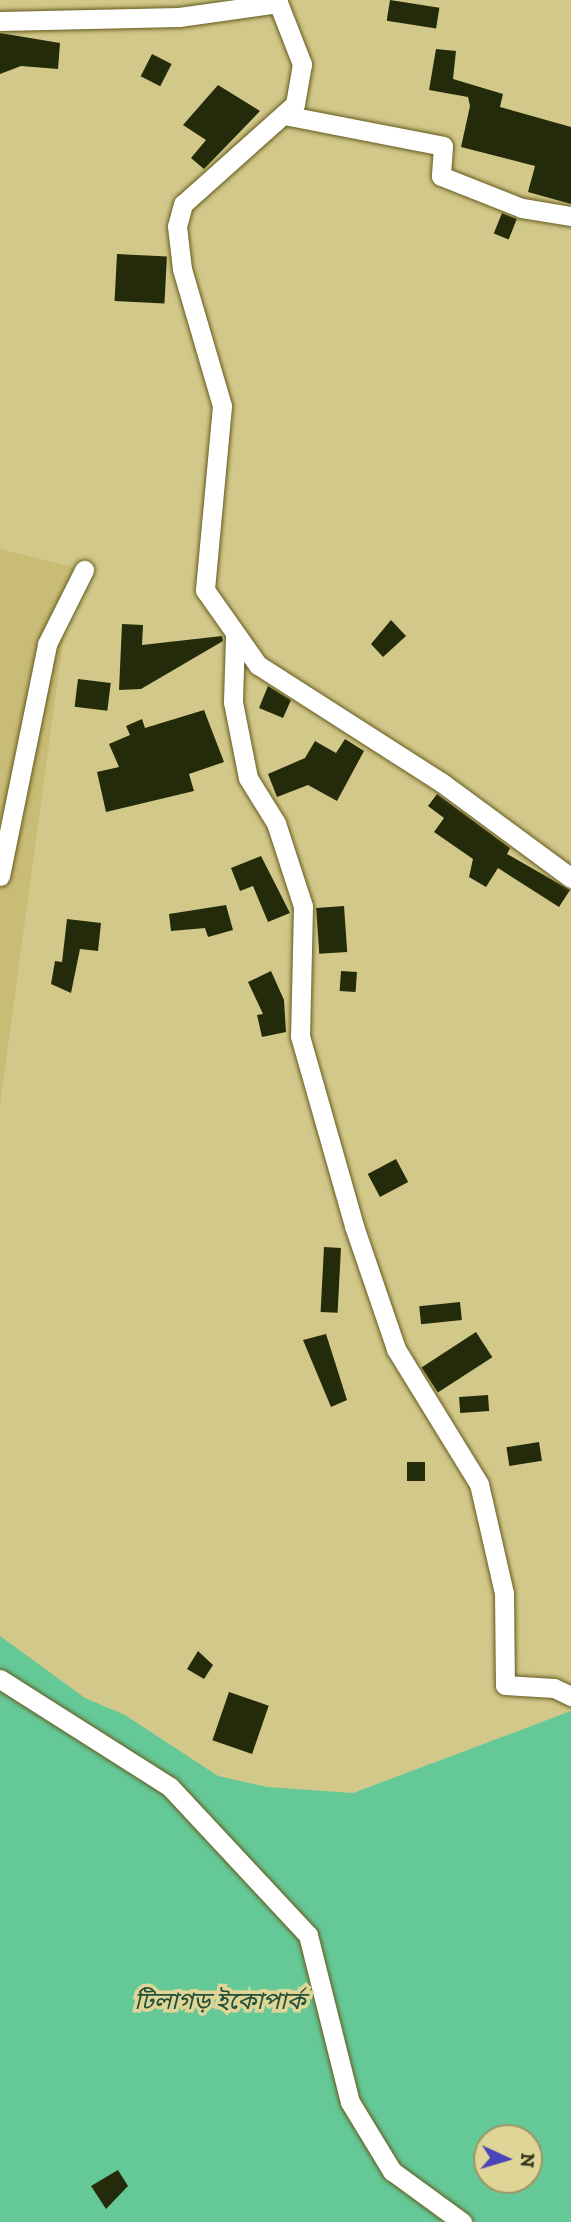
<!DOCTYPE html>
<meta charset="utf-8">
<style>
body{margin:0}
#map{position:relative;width:571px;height:2222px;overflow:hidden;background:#d2c88a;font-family:"Zilla Slab","Noto Sans Bengali",serif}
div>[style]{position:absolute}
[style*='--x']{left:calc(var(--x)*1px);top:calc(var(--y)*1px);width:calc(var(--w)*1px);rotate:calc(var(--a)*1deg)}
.built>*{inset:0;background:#c8bc76}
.green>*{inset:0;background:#65c997}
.building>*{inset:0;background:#242b0a;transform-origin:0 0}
.roads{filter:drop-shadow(0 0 2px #645a1d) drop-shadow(0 0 2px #645a1d)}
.minor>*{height:19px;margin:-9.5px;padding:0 9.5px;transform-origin:9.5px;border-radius:9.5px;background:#fff}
span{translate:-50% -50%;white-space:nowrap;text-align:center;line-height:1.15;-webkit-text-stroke:7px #dfd597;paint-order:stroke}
.park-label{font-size:24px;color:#225039;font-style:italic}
.north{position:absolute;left:473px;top:2124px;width:70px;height:70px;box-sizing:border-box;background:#dfd597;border:2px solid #9d9566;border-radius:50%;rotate:94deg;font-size:19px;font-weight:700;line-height:28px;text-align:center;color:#3a361c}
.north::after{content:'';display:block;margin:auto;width:24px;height:32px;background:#4b43b9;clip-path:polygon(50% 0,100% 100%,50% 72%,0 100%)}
</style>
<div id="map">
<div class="built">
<i style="clip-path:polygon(0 549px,73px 567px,0 1105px)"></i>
</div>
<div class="green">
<i style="clip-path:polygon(evenodd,0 1636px,85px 1698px,125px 1715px,218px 1776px,267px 1787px,353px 1793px,571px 1711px,571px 2222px,0 2222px,0 1636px,487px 2138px,529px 2138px,529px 2180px,487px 2180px,487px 2138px)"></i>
</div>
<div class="building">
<i style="left:390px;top:0;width:50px;height:21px;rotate:9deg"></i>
<i style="clip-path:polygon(0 33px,60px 43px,58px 69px,21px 66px,0 74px)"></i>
<i style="clip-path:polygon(436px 49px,456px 51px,453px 79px,503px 94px,500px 107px,571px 127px,571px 204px,528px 192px,535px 166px,461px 147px,470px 106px,468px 97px,429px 90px)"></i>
<i style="left:152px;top:54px;width:22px;height:25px;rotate:27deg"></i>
<i style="clip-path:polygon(218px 85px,260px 111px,204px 169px,191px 158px,206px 140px,183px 125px)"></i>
<i style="left:502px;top:213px;width:16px;height:22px;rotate:22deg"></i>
<i style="left:117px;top:254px;width:50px;height:47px;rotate:3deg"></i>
<i style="clip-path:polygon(391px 620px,406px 636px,383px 657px,371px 644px)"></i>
<i style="clip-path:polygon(122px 624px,143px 625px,142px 645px,222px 636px,223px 641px,141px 689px,119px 690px)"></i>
<i style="left:78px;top:679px;width:33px;height:28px;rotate:7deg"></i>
<i style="clip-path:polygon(268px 686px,291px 700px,283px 718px,259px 708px)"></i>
<i style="clip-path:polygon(204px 710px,224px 762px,189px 774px,194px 791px,106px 812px,97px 772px,119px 767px,109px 744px,130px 735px,126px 726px,142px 719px,145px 728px)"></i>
<i style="clip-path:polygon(345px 739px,364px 751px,337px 801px,308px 785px,277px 797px,268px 774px,305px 758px,315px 741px,336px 753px)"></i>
<i style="clip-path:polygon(437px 794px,510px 848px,507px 854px,570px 890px,559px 907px,498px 868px,486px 887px,469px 877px,473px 859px,434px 832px,444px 818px,428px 806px)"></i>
<i style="clip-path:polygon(261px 856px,290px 913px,268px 922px,253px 886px,240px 891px,231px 868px)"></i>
<i style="clip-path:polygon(226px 905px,233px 930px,208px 937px,205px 928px,171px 931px,169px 914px)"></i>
<i style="left:344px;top:906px;width:46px;height:28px;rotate:86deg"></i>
<i style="clip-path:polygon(67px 919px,101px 923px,98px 951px,80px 949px,71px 993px,51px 984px,55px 961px,62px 962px)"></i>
<i style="clip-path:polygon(271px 971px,284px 1000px,286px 1032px,262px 1037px,257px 1015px,263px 1014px,248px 982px)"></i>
<i style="left:341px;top:971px;width:16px;height:20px;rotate:4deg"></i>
<i style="left:396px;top:1159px;width:26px;height:32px;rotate:62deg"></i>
<i style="left:324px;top:1247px;width:17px;height:65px;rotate:3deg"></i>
<i style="left:460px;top:1302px;width:18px;height:41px;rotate:84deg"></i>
<i style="left:476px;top:1332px;width:30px;height:65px;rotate:57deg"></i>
<i style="clip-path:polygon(326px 1334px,347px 1400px,331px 1407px,303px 1340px)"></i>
<i style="left:488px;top:1395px;width:16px;height:29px;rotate:86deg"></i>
<i style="left:539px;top:1442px;width:19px;height:33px;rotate:81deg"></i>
<i style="left:407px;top:1462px;width:18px;height:19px"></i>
<i style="clip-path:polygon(198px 1651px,213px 1665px,204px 1679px,187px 1669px)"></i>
<i style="left:229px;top:1692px;width:42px;height:51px;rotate:19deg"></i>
<i style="clip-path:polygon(118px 2170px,128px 2186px,106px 2209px,91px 2186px)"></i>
</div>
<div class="roads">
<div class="minor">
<i style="--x:277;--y:0;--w:69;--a:68.7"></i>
<i style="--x:302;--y:64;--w:41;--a:99.9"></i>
<i style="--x:295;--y:104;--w:150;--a:138.2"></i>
<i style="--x:183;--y:204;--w:23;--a:105"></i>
<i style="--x:177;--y:226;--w:43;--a:83.4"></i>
<i style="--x:182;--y:269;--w:143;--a:73.7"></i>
<i style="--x:222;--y:406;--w:185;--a:95.3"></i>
<i style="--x:205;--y:590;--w:92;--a:54.8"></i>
<i style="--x:258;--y:665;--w:217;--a:32.6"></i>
<i style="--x:441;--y:782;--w:162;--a:36.4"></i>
<i style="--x:0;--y:21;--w:179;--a:-1.3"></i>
<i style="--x:179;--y:17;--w:100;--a:-8"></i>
<i style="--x:284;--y:115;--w:162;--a:11"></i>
<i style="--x:443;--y:146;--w:30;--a:94"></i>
<i style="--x:441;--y:176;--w:87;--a:21.6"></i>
<i style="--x:522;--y:208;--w:50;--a:9.3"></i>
<i style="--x:235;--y:637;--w:65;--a:91.8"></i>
<i style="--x:233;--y:702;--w:77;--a:78.8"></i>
<i style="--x:248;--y:778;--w:53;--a:58.1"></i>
<i style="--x:276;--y:823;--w:87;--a:72"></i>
<i style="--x:303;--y:906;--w:130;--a:91.3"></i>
<i style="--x:300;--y:1036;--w:198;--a:74.1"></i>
<i style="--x:354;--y:1226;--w:130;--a:71.1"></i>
<i style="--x:396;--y:1349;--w:158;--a:58.4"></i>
<i style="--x:479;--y:1484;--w:112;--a:77.1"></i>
<i style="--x:504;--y:1593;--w:92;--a:89.4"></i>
<i style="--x:505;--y:1685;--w:49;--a:3.5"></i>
<i style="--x:554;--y:1688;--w:19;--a:25"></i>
<i style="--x:0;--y:876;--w:237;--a:-78.5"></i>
<i style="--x:47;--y:644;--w:83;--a:-63.4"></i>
<i style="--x:0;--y:1679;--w:201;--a:32.4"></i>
<i style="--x:170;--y:1787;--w:202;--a:47"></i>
<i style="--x:308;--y:1935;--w:172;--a:75.9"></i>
<i style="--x:350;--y:2102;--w:81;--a:58.7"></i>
<i style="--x:392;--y:2171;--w:87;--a:36.1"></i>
</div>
</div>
<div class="park-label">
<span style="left:220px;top:2001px">টিলাগড় ইকোপার্ক</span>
</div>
<div class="north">N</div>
</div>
